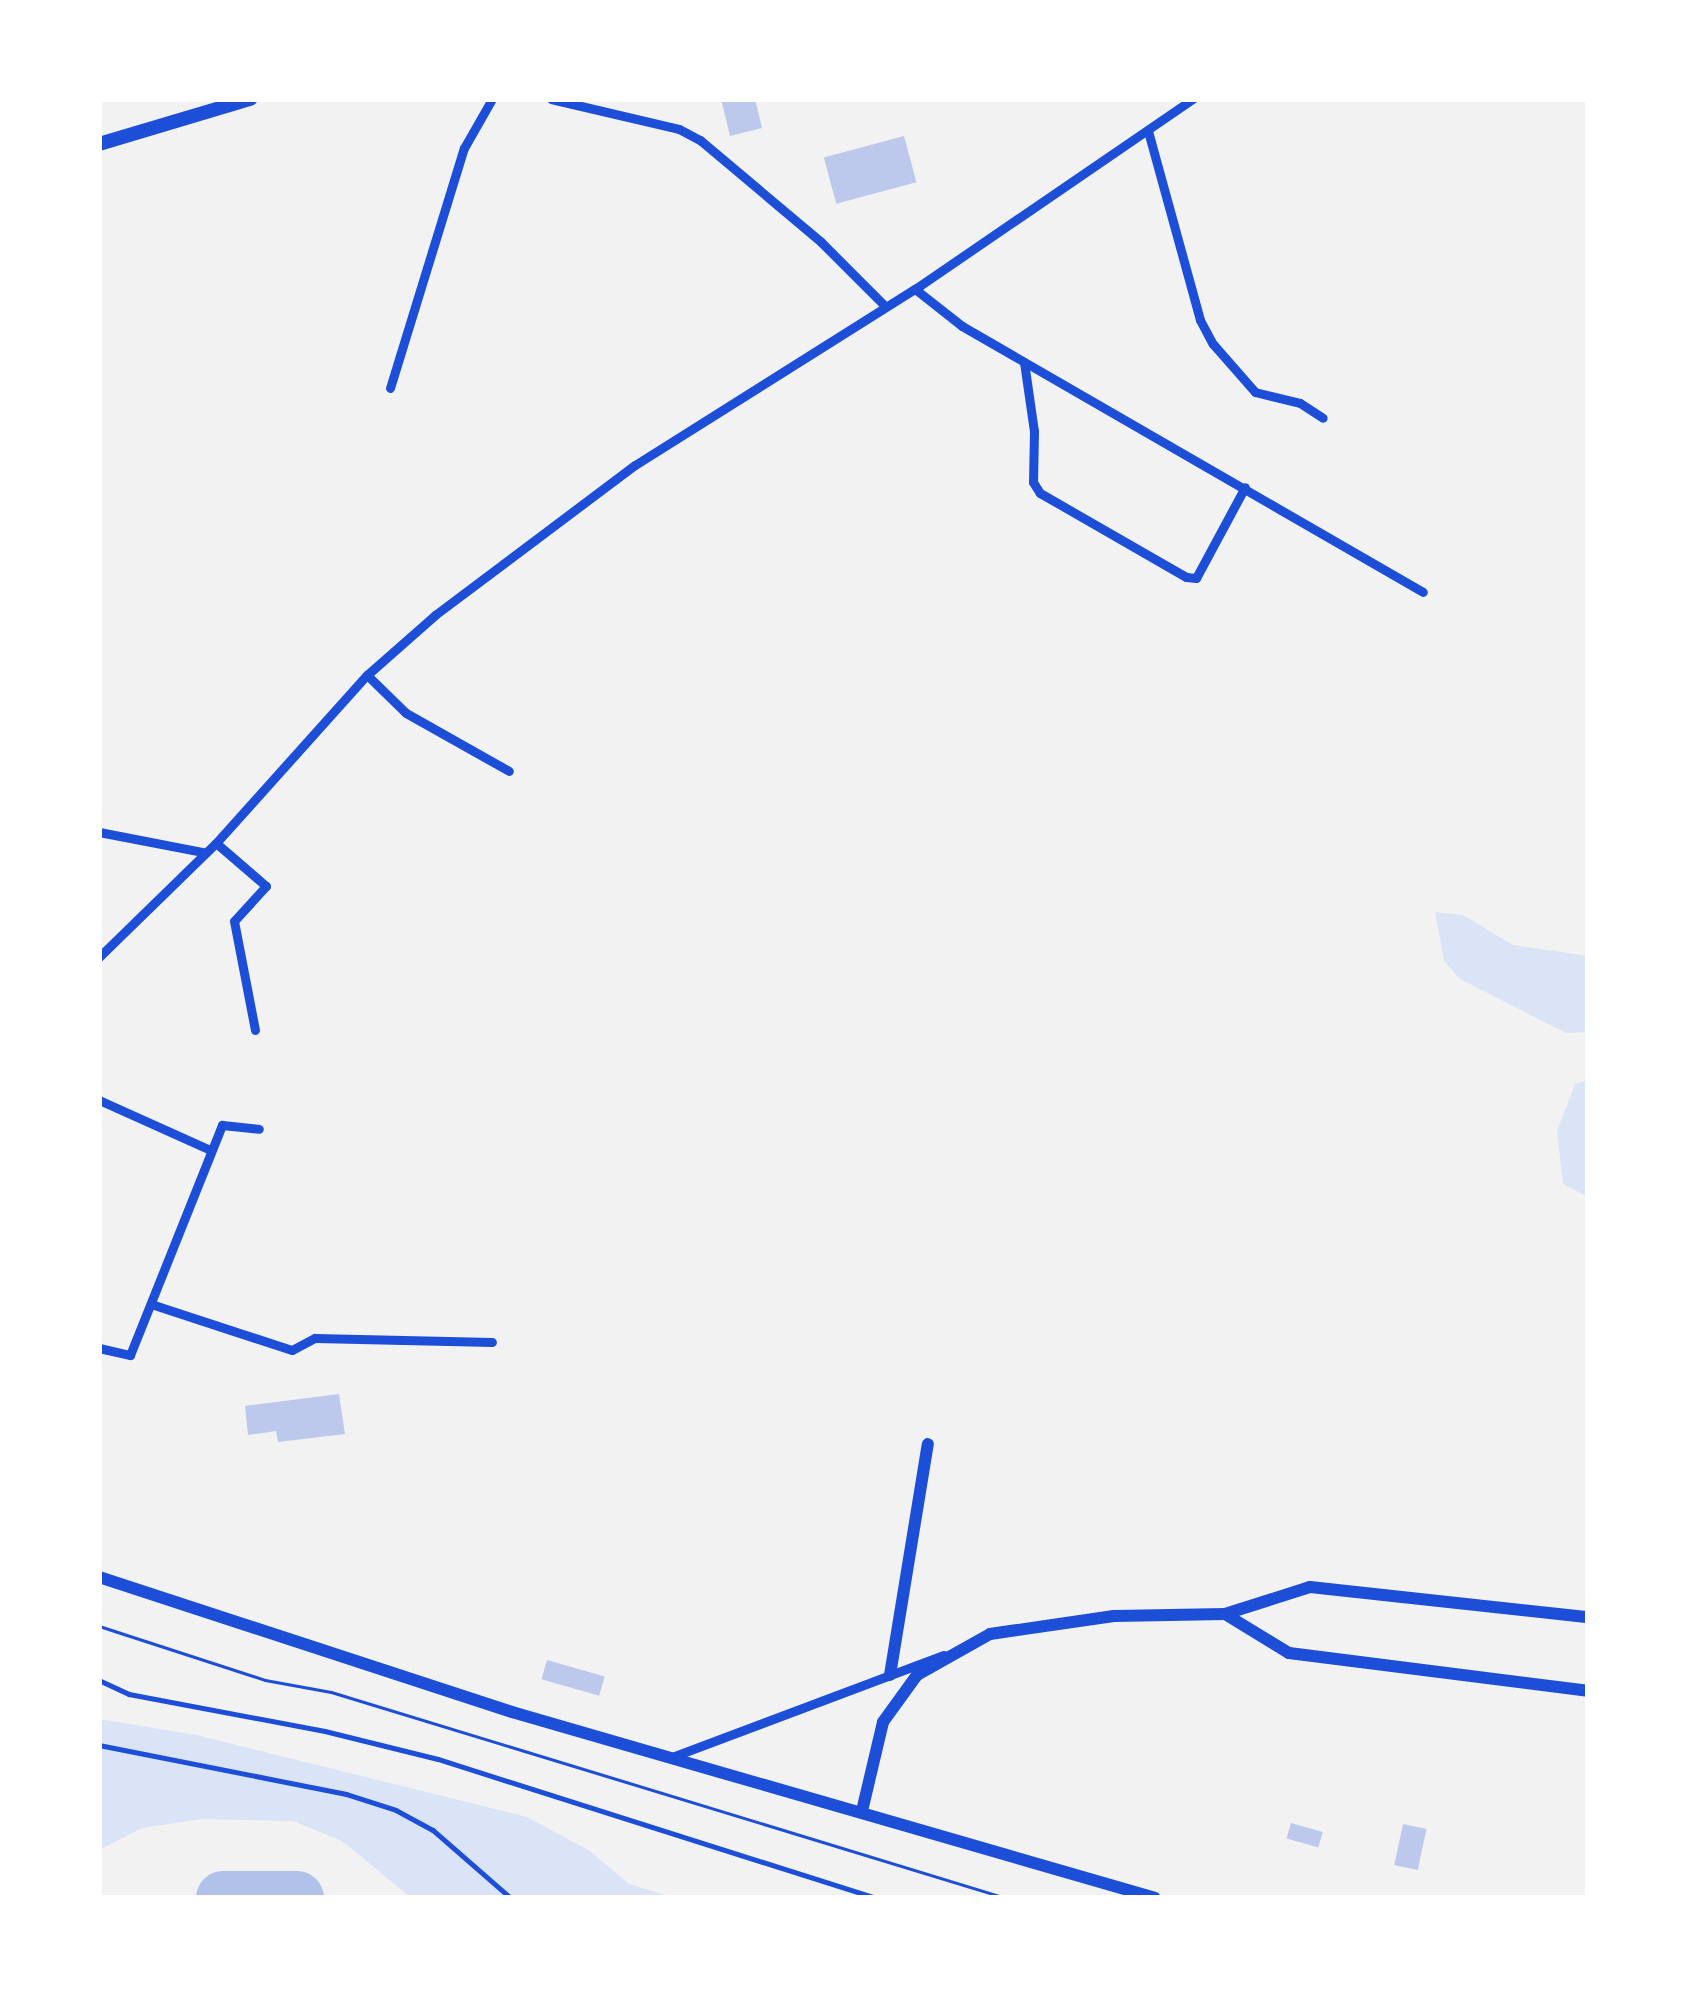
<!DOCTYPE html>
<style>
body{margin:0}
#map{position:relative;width:1687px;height:1997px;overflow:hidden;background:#f2f2f2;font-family:Barlow,sans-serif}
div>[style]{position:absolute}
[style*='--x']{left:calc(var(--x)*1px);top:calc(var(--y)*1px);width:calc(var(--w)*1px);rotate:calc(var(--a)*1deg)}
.green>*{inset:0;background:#dbe4f7}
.taxiway>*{height:54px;margin:-27px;padding:0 27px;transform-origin:27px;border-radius:27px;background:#b2c1ea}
.building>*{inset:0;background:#bdc9ec;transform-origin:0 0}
.path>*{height:3px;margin:-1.5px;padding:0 1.5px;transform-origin:1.5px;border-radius:1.5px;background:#1d4ed8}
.service>*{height:4.5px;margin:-2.25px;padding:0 2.25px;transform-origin:2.25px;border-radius:2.25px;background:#1d4ed8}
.minor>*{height:9px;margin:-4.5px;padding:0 4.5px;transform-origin:4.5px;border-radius:4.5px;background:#1d4ed8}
.tertiary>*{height:12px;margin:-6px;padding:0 6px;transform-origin:6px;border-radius:6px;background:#1d4ed8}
.secondary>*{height:14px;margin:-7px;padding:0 7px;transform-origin:7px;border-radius:7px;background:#1d4ed8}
span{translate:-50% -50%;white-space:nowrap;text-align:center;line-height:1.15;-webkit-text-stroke:10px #fff;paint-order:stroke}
.frame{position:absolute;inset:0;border:102px solid #fff;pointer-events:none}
</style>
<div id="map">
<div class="green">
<i style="clip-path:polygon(1435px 912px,1463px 915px,1513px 945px,1588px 956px,1588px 1032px,1566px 1033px,1460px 979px,1444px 961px)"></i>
<i style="clip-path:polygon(1588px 1080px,1588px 1197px,1563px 1184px,1557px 1131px,1575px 1084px)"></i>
<i style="clip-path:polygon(99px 1719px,201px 1736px,527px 1817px,590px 1851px,629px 1884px,676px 1898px,411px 1898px,342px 1841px,293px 1821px,202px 1819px,142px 1828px,99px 1850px)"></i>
</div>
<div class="taxiway">
<i style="--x:223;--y:1898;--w:74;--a:0"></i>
</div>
<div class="building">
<i style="clip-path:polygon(721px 99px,755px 99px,762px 128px,730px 136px)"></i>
<i style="left:904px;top:136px;width:48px;height:83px;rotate:75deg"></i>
<i style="clip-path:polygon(339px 1394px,345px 1434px,278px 1442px,276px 1431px,248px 1435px,245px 1406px)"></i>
<i style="left:547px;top:1660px;width:60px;height:20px;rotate:16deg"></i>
<i style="left:1291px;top:1823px;width:33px;height:16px;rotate:16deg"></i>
<i style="left:1403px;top:1824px;width:24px;height:42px;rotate:12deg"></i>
</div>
<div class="path">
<i style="--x:99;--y:1626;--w:175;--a:18"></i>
<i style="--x:265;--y:1680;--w:67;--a:10.3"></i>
<i style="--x:331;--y:1692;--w:706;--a:16.97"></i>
</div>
<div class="service">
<i style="--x:99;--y:1680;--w:33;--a:25"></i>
<i style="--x:129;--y:1694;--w:199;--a:10.7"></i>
<i style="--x:325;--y:1731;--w:116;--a:13.9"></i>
<i style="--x:438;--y:1759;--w:460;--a:17.6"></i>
<i style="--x:99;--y:1745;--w:252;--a:11.2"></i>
<i style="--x:346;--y:1794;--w:52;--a:17.7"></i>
<i style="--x:396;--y:1810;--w:42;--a:28.4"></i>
<i style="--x:433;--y:1830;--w:103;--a:41.1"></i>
</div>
<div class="minor">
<i style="--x:551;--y:99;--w:131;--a:13.2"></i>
<i style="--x:679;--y:129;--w:24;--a:28"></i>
<i style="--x:700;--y:140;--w:158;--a:40.1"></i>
<i style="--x:821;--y:242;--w:91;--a:45"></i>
<i style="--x:1148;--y:131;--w:196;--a:74.6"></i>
<i style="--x:1200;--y:320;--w:27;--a:62"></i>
<i style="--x:1213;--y:344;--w:64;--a:48.8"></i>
<i style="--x:1255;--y:392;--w:46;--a:13.7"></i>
<i style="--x:1300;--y:403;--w:27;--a:33"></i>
<i style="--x:915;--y:289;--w:60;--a:38.2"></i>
<i style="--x:962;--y:326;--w:532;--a:29.99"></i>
<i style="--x:1024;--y:362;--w:70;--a:81.8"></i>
<i style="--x:1034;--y:431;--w:51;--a:91.1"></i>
<i style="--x:1033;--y:482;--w:13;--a:58"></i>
<i style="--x:1040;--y:493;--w:168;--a:29.9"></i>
<i style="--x:1186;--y:577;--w:10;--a:6"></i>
<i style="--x:1196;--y:578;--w:103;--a:-61.7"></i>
<i style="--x:390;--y:388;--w:251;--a:-72.9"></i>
<i style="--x:464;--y:148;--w:56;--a:-60.3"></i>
<i style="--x:367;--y:675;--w:54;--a:44.3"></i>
<i style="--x:406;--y:713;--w:118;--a:29.4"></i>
<i style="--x:99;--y:832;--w:106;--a:10.9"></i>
<i style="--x:216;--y:843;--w:66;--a:40.7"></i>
<i style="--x:266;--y:886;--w:47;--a:132.4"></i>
<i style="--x:234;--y:921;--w:111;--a:79.1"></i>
<i style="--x:99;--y:957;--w:163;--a:-44.3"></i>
<i style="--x:216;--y:843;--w:226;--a:-48.1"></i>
<i style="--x:367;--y:675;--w:91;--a:-41.4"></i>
<i style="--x:435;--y:615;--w:250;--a:-36.9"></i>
<i style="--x:635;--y:465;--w:331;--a:-32.2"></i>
<i style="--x:915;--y:289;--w:337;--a:-34.4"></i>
<i style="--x:99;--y:1100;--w:122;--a:24.2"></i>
<i style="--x:151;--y:1304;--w:148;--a:18.1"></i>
<i style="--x:292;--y:1350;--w:26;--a:-28"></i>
<i style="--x:315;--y:1338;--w:177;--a:1.3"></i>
<i style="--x:99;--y:1348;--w:32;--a:13"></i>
<i style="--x:130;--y:1355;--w:248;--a:-68.2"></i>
<i style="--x:222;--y:1125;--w:37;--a:6"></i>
<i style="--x:672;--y:1757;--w:290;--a:-20.6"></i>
</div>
<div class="tertiary">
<i style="--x:99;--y:1577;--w:435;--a:18.1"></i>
<i style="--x:512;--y:1712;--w:669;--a:16.13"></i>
<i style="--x:1225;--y:1614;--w:75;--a:31.4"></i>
<i style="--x:1289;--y:1653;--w:301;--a:7.2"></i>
<i style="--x:890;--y:1675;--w:234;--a:-80.7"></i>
<i style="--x:862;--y:1811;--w:91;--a:-76.7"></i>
<i style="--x:883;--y:1722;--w:58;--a:-54.1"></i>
<i style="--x:917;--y:1675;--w:84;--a:-29.3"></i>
<i style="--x:990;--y:1634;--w:125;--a:-8.3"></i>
<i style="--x:1114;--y:1616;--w:111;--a:-1"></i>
<i style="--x:1225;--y:1614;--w:89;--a:-17.6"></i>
<i style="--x:1310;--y:1587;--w:280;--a:6.2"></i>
</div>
<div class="secondary">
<i style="--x:99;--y:144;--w:158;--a:-16.6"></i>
</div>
<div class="frame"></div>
</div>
